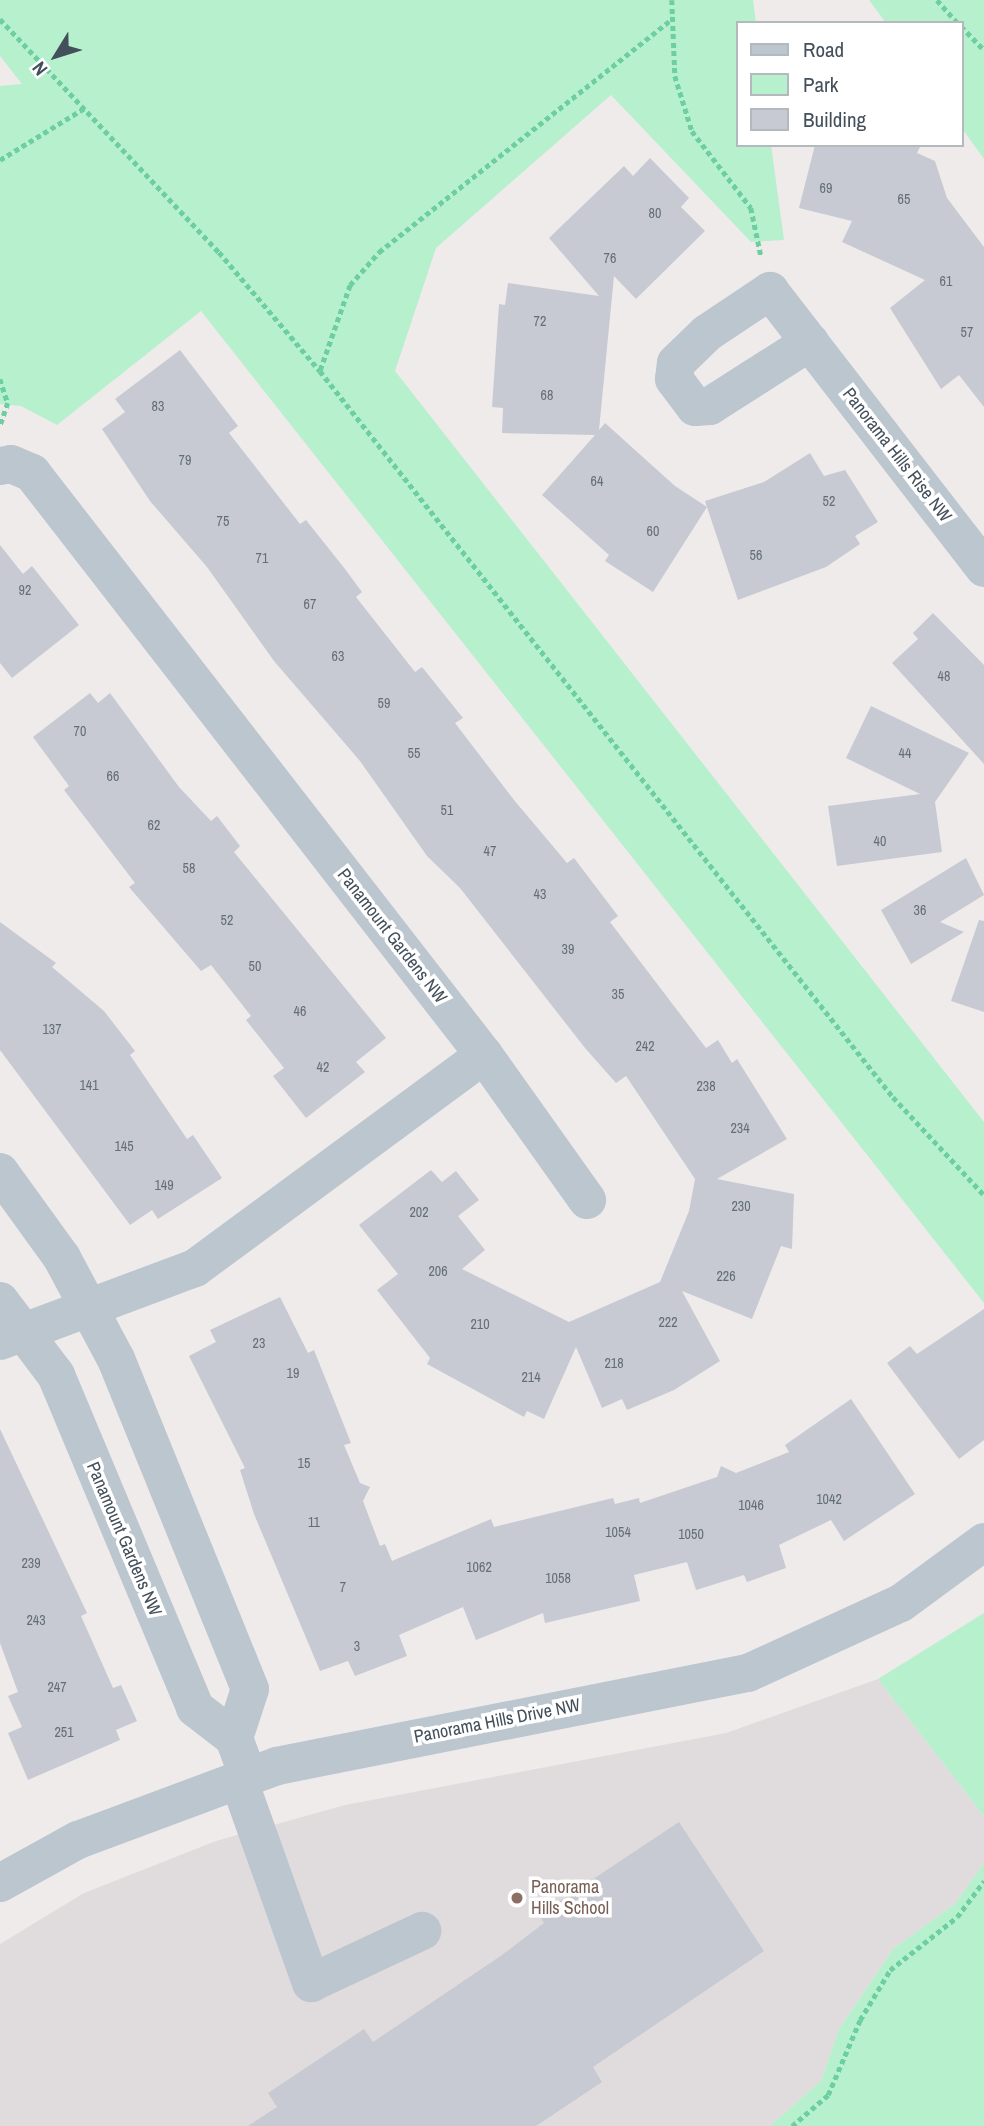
<!DOCTYPE html>
<style>
body{margin:0}
#map{position:relative;width:984px;height:2126px;overflow:hidden;background:#efebeb;font-family:"Archivo Narrow",sans-serif}
div>[style]{position:absolute}
[style*='--x']{left:calc(var(--x)*1px);top:calc(var(--y)*1px);width:calc(var(--w)*1px);rotate:calc(var(--a)*1deg)}
.education>*{inset:0;background:#e0dcdd}
.green>*{inset:0;background:#b6f0cd}
.building>*{inset:0;background:#c7cad2}
.path>*{height:4.5px;margin-top:-2.25px;transform-origin:0;background:repeating-linear-gradient(90deg,#6dcfa0 0 5px,transparent 0 8.5px)}
.minor>*{height:38px;margin:-19px;padding:0 19px;transform-origin:19px;border-radius:19px;background:#bbc6cf}
.dots>*{width:19px;height:19px;translate:-50% -50%;box-sizing:border-box;border:4px solid #fff;border-radius:50%}
span{translate:-50% -50%;white-space:nowrap;text-align:center;line-height:1.15;-webkit-text-stroke:7px #fff;paint-order:stroke}
.number-label{font-size:14px;color:#646e78}
.number-label span{-webkit-text-stroke-width:0}
.street-label{font-size:18px;color:#434f5a}
.education-label{font-size:18px;color:#785e54}
.left{translate:0 -50%;text-align:left}
.legend{position:absolute;left:736px;top:21px;width:228px;height:126px;box-sizing:border-box;background:#fff;border:2px solid #b4b9bd;margin:0;padding:9px 12px;list-style:none;font-size:21px;color:#434f5a}
.legend li{display:flex;align-items:center;gap:14px;height:35px}
.legend b{width:35px;border:2px solid #b4b9bd}
.north{position:absolute;left:21px;top:21px;width:70px;height:70px;-webkit-text-stroke:5px #fff;paint-order:stroke;rotate:232deg;font-size:19px;font-weight:700;line-height:28px;text-align:center;color:#434f5a}
.north::after{content:'';display:block;margin:auto;width:24px;height:32px;background:#434f5a;clip-path:polygon(50% 0,100% 100%,50% 72%,0 100%)}
</style>
<div id="map">
<div class="education">
<i style="clip-path:polygon(878px 1679px,984px 1816px,984px 1863px,955px 1904px,893px 1949px,839px 2029px,821px 2081px,770px 2126px,0 2126px,0 1944px,84px 1893px,216px 1841px,345px 1805px,726px 1733px)"></i>
</div>
<div class="green">
<i style="clip-path:polygon(0 0,753px 0,756px 23px,737px 23px,737px 145px,771px 145px,784px 240px,751px 242px,611px 95px,436px 248px,395px 371px,984px 1122px,984px 1303px,201px 311px,57px 425px,21px 406px,0 404px,0 86px,22px 84px,0 56px)"></i>
<i style="clip-path:polygon(869px 0,984px 0,984px 159px,961px 127px,961px 23px,886px 23px)"></i>
<i style="clip-path:polygon(984px 1613px,984px 1816px,878px 1679px)"></i>
<i style="clip-path:polygon(984px 1863px,984px 2126px,770px 2126px,821px 2081px,839px 2029px,893px 1949px,955px 1904px)"></i>
</div>
<div class="building">
<i style="clip-path:polygon(815px 145px,921px 145px,917px 153px,935px 161px,947px 198px,984px 247px,984px 407px,959px 375px,941px 389px,890px 308px,925px 280px,842px 242px,852px 221px,799px 208px)"></i>
<i style="clip-path:polygon(650px 158px,689px 198px,681px 207px,705px 231px,636px 299px,614px 276px,599px 430px,605px 423px,675px 486px,707px 507px,705px 501px,764px 482px,810px 453px,824px 476px,845px 470px,878px 522px,855px 536px,860px 544px,826px 567px,738px 600px,707px 507px,653px 592px,605px 561px,609px 555px,542px 495px,595px 435px,502px 433px,503px 408px,492px 407px,499px 304px,505px 305px,508px 283px,599px 296px,549px 238px,624px 166px,633px 176px)"></i>
<i style="clip-path:polygon(180px 350px,238px 426px,229px 433px,300px 524px,306px 520px,345px 569px,362px 592px,356px 597px,415px 672px,422px 667px,463px 718px,455px 723px,514px 800px,567px 863px,574px 858px,618px 916px,610px 922px,706px 1048px,718px 1040px,732px 1063px,737px 1059px,787px 1139px,717px 1179px,794px 1194px,792px 1249px,781px 1246px,752px 1319px,682px 1291px,720px 1361px,674px 1390px,627px 1410px,622px 1399px,602px 1408px,576px 1347px,544px 1419px,527px 1411px,524px 1417px,427px 1364px,430px 1358px,377px 1290px,398px 1274px,359px 1225px,431px 1170px,442px 1182px,456px 1171px,479px 1200px,458px 1216px,485px 1250px,462px 1269px,569px 1322px,660px 1282px,689px 1211px,695px 1179px,626px 1076px,616px 1083px,585px 1048px,460px 888px,427px 856px,360px 761px,274px 661px,207px 567px,150px 501px,102px 429px,125px 412px,115px 399px)"></i>
<i style="clip-path:polygon(0 545px,23px 574px,32px 566px,79px 625px,12px 678px,0 663px)"></i>
<i style="clip-path:polygon(933px 613px,984px 665px,984px 764px,892px 663px,918px 639px,913px 633px)"></i>
<i style="clip-path:polygon(90px 693px,98px 703px,110px 693px,179px 787px,211px 821px,217px 816px,240px 846px,234px 852px,386px 1038px,356px 1062px,365px 1072px,306px 1118px,273px 1076px,284px 1068px,246px 1020px,251px 1016px,211px 965px,201px 971px,129px 887px,135px 883px,64px 790px,69px 786px,33px 737px)"></i>
<i style="clip-path:polygon(871px 706px,969px 753px,935px 802px,942px 852px,837px 866px,828px 806px,920px 794px,846px 758px)"></i>
<i style="clip-path:polygon(966px 858px,984px 895px,940px 922px,964px 932px,911px 964px,881px 910px)"></i>
<i style="clip-path:polygon(979px 920px,984px 921px,984px 1012px,951px 1001px)"></i>
<i style="clip-path:polygon(0 922px,56px 963px,52px 967px,104px 1011px,135px 1051px,130px 1055px,187px 1139px,193px 1135px,222px 1178px,158px 1219px,152px 1210px,130px 1225px,0 1050px)"></i>
<i style="clip-path:polygon(280px 1297px,308px 1353px,314px 1350px,351px 1443px,344px 1445px,360px 1483px,370px 1487px,363px 1501px,380px 1546px,385px 1544px,392px 1561px,491px 1519px,494px 1527px,613px 1498px,615px 1504px,639px 1498px,640px 1503px,717px 1477px,721px 1466px,736px 1473px,789px 1452px,785px 1445px,851px 1399px,915px 1494px,844px 1541px,831px 1520px,779px 1545px,786px 1568px,747px 1582px,744px 1575px,696px 1590px,687px 1562px,634px 1575px,640px 1601px,545px 1623px,543px 1613px,476px 1640px,463px 1607px,399px 1635px,407px 1656px,355px 1676px,348px 1661px,320px 1671px,254px 1514px,240px 1470px,245px 1468px,189px 1356px,216px 1342px,210px 1330px)"></i>
<i style="clip-path:polygon(984px 1309px,984px 1440px,959px 1459px,887px 1363px,910px 1346px,917px 1354px)"></i>
<i style="clip-path:polygon(0 1429px,87px 1613px,81px 1616px,113px 1688px,121px 1685px,137px 1721px,116px 1730px,120px 1740px,28px 1780px,8px 1733px,22px 1727px,8px 1696px,18px 1692px,0 1643px)"></i>
<i style="clip-path:polygon(679px 1822px,764px 1951px,593px 2067px,602px 2082px,536px 2126px,248px 2126px,277px 2107px,268px 2093px,364px 2029px,373px 2042px,502px 1955px,544px 1923px,539px 1915px)"></i>
</div>
<div class="path">
<i style="--x:672;--y:0;--w:76;--a:87.7"></i>
<i style="--x:675;--y:76;--w:58;--a:72.8"></i>
<i style="--x:692;--y:131;--w:97;--a:52.5"></i>
<i style="--x:751;--y:208;--w:49;--a:78.2"></i>
<i style="--x:937;--y:0;--w:31;--a:48"></i>
<i style="--x:0;--y:19;--w:320;--a:46.8"></i>
<i style="--x:219;--y:252;--w:156;--a:49.7"></i>
<i style="--x:320;--y:371;--w:925;--a:51.72"></i>
<i style="--x:893;--y:1097;--w:134;--a:47.1"></i>
<i style="--x:961;--y:26;--w:33;--a:46"></i>
<i style="--x:0;--y:160;--w:101;--a:-31.6"></i>
<i style="--x:320;--y:370;--w:90;--a:-70.6"></i>
<i style="--x:350;--y:285;--w:44;--a:-48.7"></i>
<i style="--x:379;--y:252;--w:376;--a:-38.5"></i>
<i style="--x:0;--y:379;--w:25;--a:72"></i>
<i style="--x:8;--y:403;--w:24;--a:109"></i>
<i style="--x:792;--y:2126;--w:48;--a:-40.7"></i>
<i style="--x:828;--y:2095;--w:82;--a:-66.9"></i>
<i style="--x:860;--y:2020;--w:58;--a:-59"></i>
<i style="--x:890;--y:1970;--w:85;--a:-38.3"></i>
<i style="--x:957;--y:1917;--w:45;--a:-53.1"></i>
</div>
<div class="minor">
<i style="--x:810;--y:342;--w:119;--a:147.4"></i>
<i style="--x:710;--y:406;--w:15;--a:176"></i>
<i style="--x:695;--y:407;--w:35;--a:-127"></i>
<i style="--x:674;--y:379;--w:16;--a:-83"></i>
<i style="--x:676;--y:363;--w:43;--a:-44.1"></i>
<i style="--x:707;--y:333;--w:76;--a:-33.7"></i>
<i style="--x:770;--y:291;--w:350;--a:52.3"></i>
<i style="--x:0;--y:466;--w:11;--a:-10"></i>
<i style="--x:11;--y:464;--w:23;--a:23"></i>
<i style="--x:32;--y:473;--w:737;--a:52.17"></i>
<i style="--x:484;--y:1055;--w:359;--a:143.6"></i>
<i style="--x:195;--y:1268;--w:208;--a:159.5"></i>
<i style="--x:484;--y:1055;--w:178;--a:54.6"></i>
<i style="--x:0;--y:1172;--w:106;--a:54.2"></i>
<i style="--x:62;--y:1258;--w:115;--a:61.9"></i>
<i style="--x:116;--y:1359;--w:356;--a:67.9"></i>
<i style="--x:250;--y:1689;--w:52;--a:108.1"></i>
<i style="--x:0;--y:1301;--w:93;--a:52.9"></i>
<i style="--x:56;--y:1375;--w:361;--a:67.3"></i>
<i style="--x:195;--y:1708;--w:49;--a:37.6"></i>
<i style="--x:234;--y:1738;--w:23;--a:70"></i>
<i style="--x:238;--y:1778;--w:218;--a:70.4"></i>
<i style="--x:311;--y:1983;--w:123;--a:-25.1"></i>
<i style="--x:0;--y:1883;--w:89;--a:-28.9"></i>
<i style="--x:78;--y:1840;--w:212;--a:-20.4"></i>
<i style="--x:277;--y:1766;--w:480;--a:-11.2"></i>
<i style="--x:748;--y:1673;--w:168;--a:-24.6"></i>
<i style="--x:901;--y:1603;--w:103;--a:-36.3"></i>
</div>
<div class="dots">
<i style="left:517px;top:1898px;background:#8d6e63"></i>
</div>
<div class="number-label">
<span style="left:826px;top:188px">69</span>
<span style="left:904px;top:199px">65</span>
<span style="left:655px;top:213px">80</span>
<span style="left:610px;top:258px">76</span>
<span style="left:946px;top:281px">61</span>
<span style="left:540px;top:321px">72</span>
<span style="left:967px;top:332px">57</span>
<span style="left:547px;top:395px">68</span>
<span style="left:158px;top:406px">83</span>
<span style="left:185px;top:460px">79</span>
<span style="left:597px;top:481px">64</span>
<span style="left:829px;top:501px">52</span>
<span style="left:223px;top:521px">75</span>
<span style="left:653px;top:531px">60</span>
<span style="left:756px;top:555px">56</span>
<span style="left:262px;top:558px">71</span>
<span style="left:25px;top:590px">92</span>
<span style="left:310px;top:604px">67</span>
<span style="left:338px;top:656px">63</span>
<span style="left:944px;top:676px">48</span>
<span style="left:384px;top:703px">59</span>
<span style="left:80px;top:731px">70</span>
<span style="left:414px;top:753px">55</span>
<span style="left:905px;top:753px">44</span>
<span style="left:113px;top:776px">66</span>
<span style="left:447px;top:810px">51</span>
<span style="left:154px;top:825px">62</span>
<span style="left:880px;top:841px">40</span>
<span style="left:490px;top:851px">47</span>
<span style="left:189px;top:868px">58</span>
<span style="left:540px;top:894px">43</span>
<span style="left:920px;top:910px">36</span>
<span style="left:227px;top:920px">52</span>
<span style="left:568px;top:949px">39</span>
<span style="left:255px;top:966px">50</span>
<span style="left:618px;top:994px">35</span>
<span style="left:300px;top:1011px">46</span>
<span style="left:52px;top:1029px">137</span>
<span style="left:645px;top:1046px">242</span>
<span style="left:323px;top:1067px">42</span>
<span style="left:89px;top:1085px">141</span>
<span style="left:706px;top:1086px">238</span>
<span style="left:740px;top:1128px">234</span>
<span style="left:124px;top:1146px">145</span>
<span style="left:164px;top:1185px">149</span>
<span style="left:741px;top:1206px">230</span>
<span style="left:419px;top:1212px">202</span>
<span style="left:438px;top:1271px">206</span>
<span style="left:726px;top:1276px">226</span>
<span style="left:668px;top:1322px">222</span>
<span style="left:480px;top:1324px">210</span>
<span style="left:259px;top:1343px">23</span>
<span style="left:614px;top:1363px">218</span>
<span style="left:293px;top:1373px">19</span>
<span style="left:531px;top:1377px">214</span>
<span style="left:304px;top:1463px">15</span>
<span style="left:829px;top:1499px">1042</span>
<span style="left:751px;top:1505px">1046</span>
<span style="left:314px;top:1522px">11</span>
<span style="left:618px;top:1532px">1054</span>
<span style="left:691px;top:1534px">1050</span>
<span style="left:31px;top:1563px">239</span>
<span style="left:479px;top:1567px">1062</span>
<span style="left:558px;top:1578px">1058</span>
<span style="left:343px;top:1587px">7</span>
<span style="left:36px;top:1620px">243</span>
<span style="left:357px;top:1646px">3</span>
<span style="left:57px;top:1687px">247</span>
<span style="left:64px;top:1732px">251</span>
</div>
<div class="street-label">
<span style="left:897px;top:455px;rotate:52deg">Panorama Hills Rise NW</span>
<span style="left:392px;top:936px;rotate:52deg">Panamount Gardens NW</span>
<span style="left:124px;top:1539px;rotate:67deg">Panamount Gardens NW</span>
<span style="left:497px;top:1721px;rotate:-11deg">Panorama Hills Drive NW</span>
</div>
<div class="education-label">
<span class="left" style="left:531px;top:1898px">Panorama<br>Hills School</span>
</div>
<ul class="legend">
<li><b style="height:9px;background:#bbc6cf"></b>Road</li>
<li><b style="height:19px;background:#b6f0cd"></b>Park</li>
<li><b style="height:19px;background:#c7cad2"></b>Building</li>
</ul>
<div class="north">N</div>
</div>
